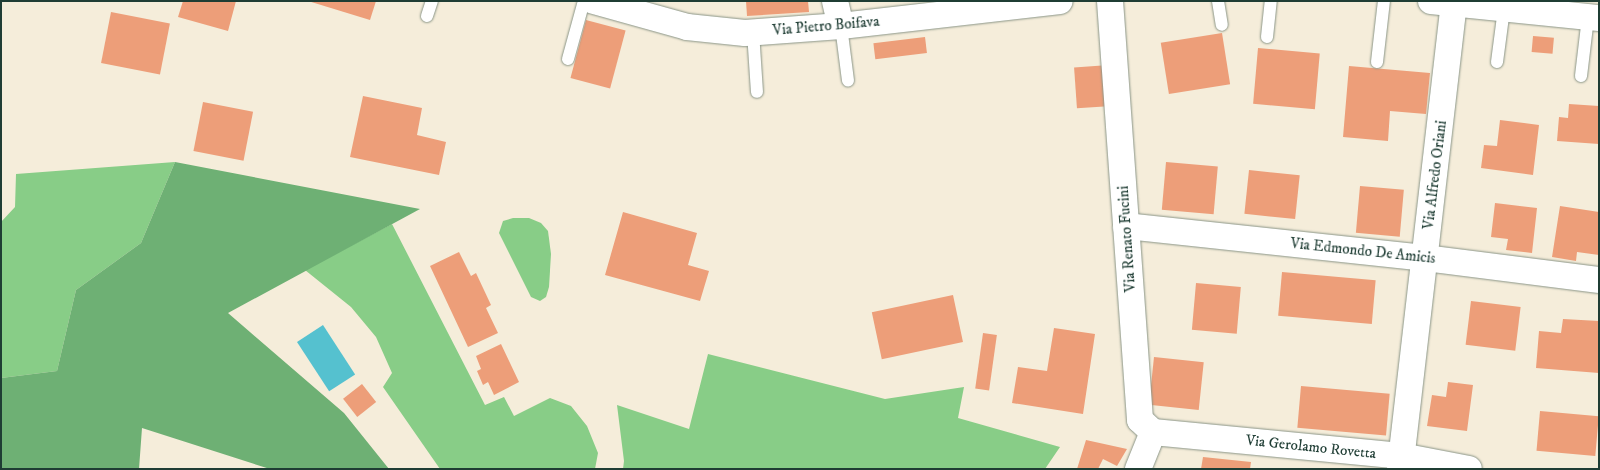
<!DOCTYPE html>
<style>
body{margin:0}
#map{position:relative;width:1600px;height:470px;overflow:hidden;background:#f5edda;font-family:"IM FELL DW Pica",serif}
div>[style]{position:absolute}
[style*='--x']{left:calc(var(--x)*1px);top:calc(var(--y)*1px);width:calc(var(--w)*1px);rotate:calc(var(--a)*1deg)}
.green>*{inset:0;background:#88cd87}
.forest>*{inset:0;background:#6eb074}
.water>*{inset:0;background:#55c1cf;transform-origin:0 0}
.building>*{inset:0;background:#ed9e79;transform-origin:0 0}
.roads{filter:drop-shadow(0 0 1px #8a9587) drop-shadow(0 0 1px #8a9587)}
.lane>*{height:12px;margin:-6px;padding:0 6px;transform-origin:6px;border-radius:6px;background:#fff}
.street>*{height:26px;margin:-13px;padding:0 13px;transform-origin:13px;border-radius:13px;background:#fff}
span{translate:-50% -50%;white-space:nowrap;text-align:center;line-height:1.15;-webkit-text-stroke:4px #fff;paint-order:stroke}
.street-label{font-size:15px;color:#1f3d34}
.frame{position:absolute;inset:0;border:2px solid #1f3d34;pointer-events:none}
</style>
<div id="map">
<div class="green">
<i style="clip-path:polygon(175px 162px,141px 243px,76px 290px,57px 371px,1px 378px,1px 222px,15px 207px,16px 174px)"></i>
<i style="clip-path:polygon(513px 218px,529px 218px,541px 223px,548px 231px,551px 254px,549px 287px,546px 297px,540px 301px,531px 297px,499px 233px,503px 221px)"></i>
<i style="clip-path:polygon(392px 224px,485px 405px,504px 397px,514px 416px,550px 398px,571px 406px,587px 426px,598px 453px,595px 469px,440px 469px,383px 387px,392px 373px,376px 337px,351px 307px,305px 270px)"></i>
<i style="clip-path:polygon(708px 354px,885px 399px,964px 387px,958px 418px,1060px 447px,1045px 469px,623px 469px,624px 461px,617px 405px,689px 429px)"></i>
</div>
<div class="forest">
<i style="clip-path:polygon(175px 162px,420px 209px,228px 313px,344px 413px,389px 469px,270px 469px,142px 428px,139px 469px,1px 469px,1px 378px,57px 371px,76px 290px,141px 243px)"></i>
</div>
<div class="water">
<i style="left:323px;top:325px;width:59px;height:31px;rotate:57deg"></i>
</div>
<div class="building">
<i style="clip-path:polygon(183px 1px,236px 1px,228px 31px,178px 17px)"></i>
<i style="clip-path:polygon(308px 1px,376px 1px,370px 20px)"></i>
<i style="clip-path:polygon(746px 1px,808px 1px,809px 12px,747px 16px)"></i>
<i style="left:111px;top:12px;width:60px;height:52px;rotate:11deg"></i>
<i style="left:586px;top:20px;width:41px;height:60px;rotate:15deg"></i>
<i style="left:1222px;top:33px;width:52px;height:62px;rotate:81deg"></i>
<i style="left:1533px;top:36px;width:21px;height:16px;rotate:5deg"></i>
<i style="left:925px;top:37px;width:16px;height:52px;rotate:83deg"></i>
<i style="left:1258px;top:48px;width:62px;height:56px;rotate:5deg"></i>
<i style="left:1109px;top:65px;width:41px;height:35px;rotate:86deg"></i>
<i style="clip-path:polygon(1349px 66px,1430px 73px,1426px 114px,1390px 111px,1388px 141px,1343px 137px)"></i>
<i style="clip-path:polygon(363px 96px,422px 108px,417px 135px,446px 142px,439px 175px,350px 157px)"></i>
<i style="left:203px;top:102px;width:51px;height:50px;rotate:11deg"></i>
<i style="clip-path:polygon(1569px 104px,1599px 106px,1599px 144px,1557px 141px,1559px 117px,1568px 118px)"></i>
<i style="clip-path:polygon(1500px 120px,1539px 125px,1533px 175px,1481px 168px,1484px 145px,1497px 146px)"></i>
<i style="left:1166px;top:162px;width:52px;height:48px;rotate:5deg"></i>
<i style="left:1249px;top:170px;width:51px;height:44px;rotate:6deg"></i>
<i style="left:1360px;top:186px;width:44px;height:47px;rotate:5deg"></i>
<i style="clip-path:polygon(1495px 203px,1537px 208px,1532px 253px,1506px 250px,1508px 239px,1491px 237px)"></i>
<i style="clip-path:polygon(1560px 206px,1599px 212px,1599px 255px,1577px 252px,1576px 261px,1552px 257px)"></i>
<i style="clip-path:polygon(623px 212px,697px 233px,688px 265px,709px 271px,700px 301px,605px 275px)"></i>
<i style="clip-path:polygon(459px 252px,471px 276px,476px 273px,491px 305px,486px 308px,498px 333px,468px 347px,430px 266px)"></i>
<i style="left:1282px;top:272px;width:94px;height:44px;rotate:5deg"></i>
<i style="left:1196px;top:283px;width:45px;height:47px;rotate:5deg"></i>
<i style="left:953px;top:295px;width:48px;height:83px;rotate:78deg"></i>
<i style="left:1471px;top:301px;width:50px;height:44px;rotate:7deg"></i>
<i style="clip-path:polygon(1563px 319px,1599px 321px,1599px 373px,1536px 368px,1539px 331px,1561px 333px)"></i>
<i style="clip-path:polygon(1054px 328px,1095px 334px,1083px 414px,1012px 403px,1018px 367px,1047px 371px)"></i>
<i style="left:983px;top:333px;width:14px;height:56px;rotate:8deg"></i>
<i style="clip-path:polygon(501px 344px,519px 382px,494px 395px,488px 382px,483px 385px,477px 371px,481px 369px,476px 356px)"></i>
<i style="left:1154px;top:357px;width:50px;height:48px;rotate:6deg"></i>
<i style="clip-path:polygon(1448px 382px,1473px 385px,1467px 431px,1427px 426px,1432px 395px,1446px 397px)"></i>
<i style="left:362px;top:384px;width:23px;height:24px;rotate:52deg"></i>
<i style="left:1301px;top:386px;width:89px;height:42px;rotate:5deg"></i>
<i style="left:1540px;top:411px;width:59px;height:40px;rotate:5deg"></i>
<i style="clip-path:polygon(1086px 440px,1127px 449px,1117px 466px,1103px 459px,1098px 469px,1077px 469px)"></i>
<i style="clip-path:polygon(1203px 457px,1251px 462px,1250px 469px,1201px 469px)"></i>
</div>
<div class="roads">
<div class="lane">
<i style="--x:1218;--y:1;--w:24;--a:81"></i>
<i style="--x:427;--y:16;--w:16;--a:-72"></i>
<i style="--x:841;--y:26;--w:55;--a:82.7"></i>
<i style="--x:753;--y:32;--w:60;--a:86.2"></i>
<i style="--x:1267;--y:37;--w:36;--a:-84"></i>
<i style="--x:568;--y:59;--w:60;--a:-74.6"></i>
<i style="--x:1377;--y:62;--w:61;--a:-83.5"></i>
<i style="--x:1497;--y:62;--w:53;--a:-82.5"></i>
<i style="--x:1581;--y:76;--w:59;--a:-83.2"></i>
</div>
<div class="street">
<i style="--x:594;--y:1;--w:97;--a:15.6"></i>
<i style="--x:687;--y:27;--w:58;--a:5.9"></i>
<i style="--x:745;--y:33;--w:96;--a:-4.2"></i>
<i style="--x:841;--y:26;--w:220;--a:-6.5"></i>
<i style="--x:835;--y:1;--w:26;--a:77"></i>
<i style="--x:1110;--y:1;--w:420;--a:85.9"></i>
<i style="--x:1140;--y:420;--w:18;--a:43"></i>
<i style="--x:1153;--y:432;--w:40;--a:112"></i>
<i style="--x:1431;--y:1;--w:169;--a:5.8"></i>
<i style="--x:1126;--y:226;--w:301;--a:6.1"></i>
<i style="--x:1425;--y:258;--w:175;--a:7.2"></i>
<i style="--x:1153;--y:432;--w:249;--a:5.5"></i>
<i style="--x:1401;--y:456;--w:69;--a:10.8"></i>
<i style="--x:1400;--y:469;--w:471;--a:-83.4"></i>
</div>
</div>
<div class="street-label">
<span style="left:826px;top:26px;rotate:-5deg">Via Pietro Boifava</span>
<span style="left:1435px;top:175px;rotate:-83deg">Via Alfredo Oriani</span>
<span style="left:1127px;top:239px;rotate:-94deg">Via Renato Fucini</span>
<span style="left:1363px;top:251px;rotate:6deg">Via Edmondo De Amicis</span>
<span style="left:1311px;top:447px;rotate:6deg">Via Gerolamo Rovetta</span>
</div>
<div class="frame"></div>
</div>
